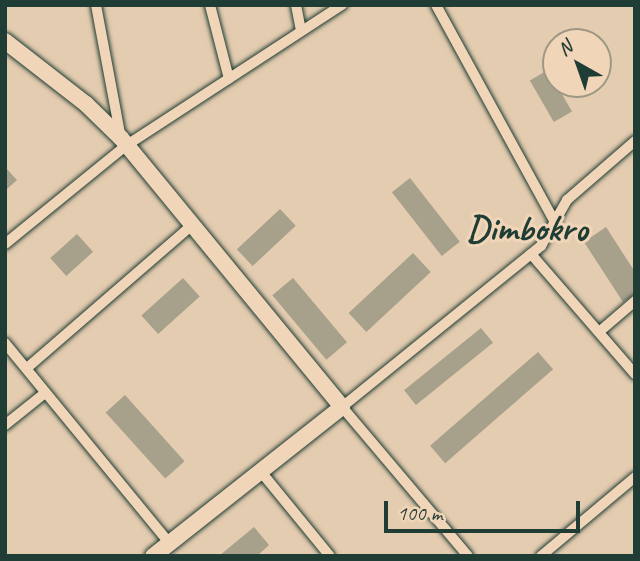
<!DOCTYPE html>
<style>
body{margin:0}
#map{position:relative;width:640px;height:561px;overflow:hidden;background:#e4ccb0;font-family:Caveat,sans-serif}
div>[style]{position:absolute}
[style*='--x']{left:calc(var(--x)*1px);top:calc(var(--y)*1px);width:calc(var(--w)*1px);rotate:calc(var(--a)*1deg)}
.building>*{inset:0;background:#a7a08a;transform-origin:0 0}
.roads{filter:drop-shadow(0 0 2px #1f3d34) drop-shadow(0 0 2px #1f3d34)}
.minor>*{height:10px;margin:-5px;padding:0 5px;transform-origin:5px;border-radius:5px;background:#f1d5b8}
.secondary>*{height:16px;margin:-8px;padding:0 8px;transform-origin:8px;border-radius:8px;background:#f1d5b8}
span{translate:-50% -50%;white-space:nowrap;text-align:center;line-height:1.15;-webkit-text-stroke:6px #f1d5b8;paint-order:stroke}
.district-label{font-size:37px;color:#1f3d34;font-weight:700}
.frame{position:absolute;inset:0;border:7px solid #1f3d34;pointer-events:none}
.north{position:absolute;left:542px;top:28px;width:70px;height:70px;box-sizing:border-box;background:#f1d5b8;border:2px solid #9d9883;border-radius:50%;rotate:320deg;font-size:19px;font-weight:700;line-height:28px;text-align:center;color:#1f3d34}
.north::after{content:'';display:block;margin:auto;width:24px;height:32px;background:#1f3d34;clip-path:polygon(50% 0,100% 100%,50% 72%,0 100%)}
.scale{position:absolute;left:384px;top:501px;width:196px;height:32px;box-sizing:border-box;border:4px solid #1f3d34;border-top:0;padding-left:9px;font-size:21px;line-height:24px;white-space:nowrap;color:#1f3d34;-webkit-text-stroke:5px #f1d5b8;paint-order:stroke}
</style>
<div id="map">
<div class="building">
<i style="left:548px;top:70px;width:48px;height:21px;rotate:60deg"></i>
<i style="clip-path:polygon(5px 167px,17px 180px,7px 189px,5px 187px)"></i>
<i style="left:410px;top:178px;width:81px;height:23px;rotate:52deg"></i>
<i style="left:280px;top:209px;width:23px;height:59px;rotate:47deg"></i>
<i style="clip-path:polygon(606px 227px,635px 272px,635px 294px,623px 302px,584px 242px)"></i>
<i style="left:77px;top:234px;width:24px;height:36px;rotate:48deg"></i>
<i style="left:413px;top:253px;width:26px;height:88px;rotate:47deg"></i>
<i style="left:183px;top:278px;width:25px;height:56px;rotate:48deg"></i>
<i style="left:293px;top:278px;width:84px;height:27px;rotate:50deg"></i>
<i style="left:481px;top:328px;width:19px;height:99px;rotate:51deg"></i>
<i style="left:538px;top:352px;width:23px;height:143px;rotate:49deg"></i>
<i style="left:125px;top:395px;width:89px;height:26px;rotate:48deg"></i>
<i style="clip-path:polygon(254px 527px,269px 545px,257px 556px,219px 556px)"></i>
</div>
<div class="roads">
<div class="minor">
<i style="--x:96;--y:5;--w:135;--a:79.4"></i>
<i style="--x:210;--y:5;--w:76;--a:75.6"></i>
<i style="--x:296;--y:5;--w:25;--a:79"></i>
<i style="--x:436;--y:5;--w:250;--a:61.3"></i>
<i style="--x:5;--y:244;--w:157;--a:-39.1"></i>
<i style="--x:127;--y:145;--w:257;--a:-33.1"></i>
<i style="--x:531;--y:254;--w:159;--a:49.1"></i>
<i style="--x:599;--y:332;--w:48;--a:-40.7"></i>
<i style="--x:5;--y:343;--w:259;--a:50.6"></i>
<i style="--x:27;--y:368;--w:220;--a:-40.9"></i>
<i style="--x:5;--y:425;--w:51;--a:-38.7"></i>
<i style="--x:262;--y:473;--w:107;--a:50.7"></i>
<i style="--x:468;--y:556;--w:195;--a:-130.2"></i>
<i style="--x:342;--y:407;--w:256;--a:-39"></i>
<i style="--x:541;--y:246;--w:53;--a:-60.5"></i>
<i style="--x:567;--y:200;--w:90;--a:-40.9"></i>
<i style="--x:541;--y:556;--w:123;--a:-40"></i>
</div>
<div class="secondary">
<i style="--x:5;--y:41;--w:103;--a:37.9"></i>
<i style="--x:86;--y:104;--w:49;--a:44.2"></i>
<i style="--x:121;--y:138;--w:348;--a:50.6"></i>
<i style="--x:342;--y:407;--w:241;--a:141.7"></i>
</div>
</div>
<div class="district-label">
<span style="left:527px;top:228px">Dimbokro</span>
</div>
<div class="frame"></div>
<div class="north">N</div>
<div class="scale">100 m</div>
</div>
